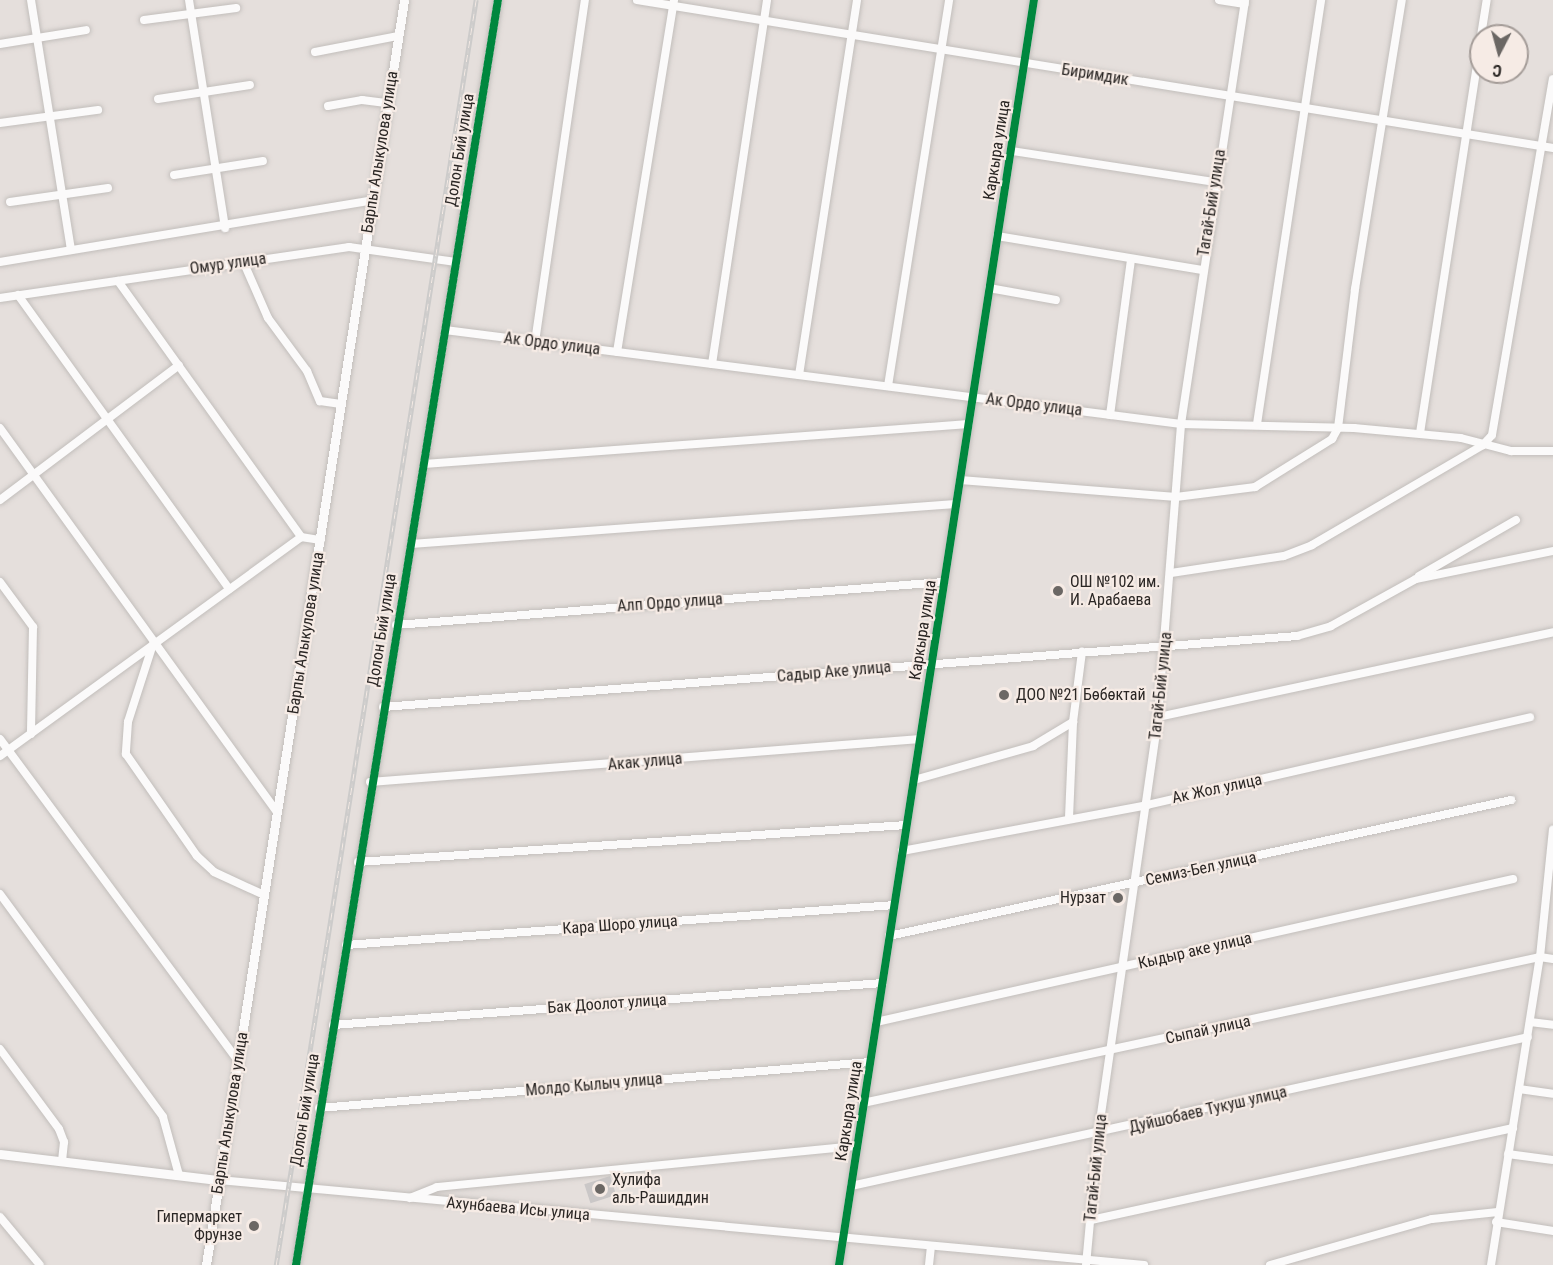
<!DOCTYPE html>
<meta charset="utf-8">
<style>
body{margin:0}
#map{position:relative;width:1553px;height:1265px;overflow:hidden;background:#e5dfdc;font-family:"Roboto Condensed",sans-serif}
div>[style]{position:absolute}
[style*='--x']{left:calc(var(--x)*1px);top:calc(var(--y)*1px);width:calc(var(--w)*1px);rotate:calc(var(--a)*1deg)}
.building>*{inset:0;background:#cac7c7;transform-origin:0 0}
.roads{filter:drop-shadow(0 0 2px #c2bebb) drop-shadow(0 0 2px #c2bebb)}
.minor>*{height:8px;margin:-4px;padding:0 4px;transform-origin:4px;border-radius:4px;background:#fbfafa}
.major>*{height:9px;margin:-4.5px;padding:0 4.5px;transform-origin:4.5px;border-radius:4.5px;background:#fbfafa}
.rail>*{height:4.5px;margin-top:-2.25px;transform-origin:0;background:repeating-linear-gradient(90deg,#f6ebe5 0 7px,#cccbca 0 14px);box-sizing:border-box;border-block:2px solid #cccbca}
.cycleway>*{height:8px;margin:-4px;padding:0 4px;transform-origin:4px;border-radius:4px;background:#00873e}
.dots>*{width:16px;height:16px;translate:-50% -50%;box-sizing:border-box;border:3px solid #f6ebe5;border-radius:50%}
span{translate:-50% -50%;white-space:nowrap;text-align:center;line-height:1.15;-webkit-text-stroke:4.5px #f6ebe5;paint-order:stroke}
.street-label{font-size:16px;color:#2a2624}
.poi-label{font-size:16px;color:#2a2624}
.left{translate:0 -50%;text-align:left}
.right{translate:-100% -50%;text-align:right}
.north{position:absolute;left:1469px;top:24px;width:60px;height:60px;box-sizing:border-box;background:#f6ebe5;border:2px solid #a49c98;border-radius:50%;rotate:186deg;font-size:16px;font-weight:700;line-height:24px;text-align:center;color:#2a2624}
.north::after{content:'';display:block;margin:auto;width:21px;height:27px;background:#6b6764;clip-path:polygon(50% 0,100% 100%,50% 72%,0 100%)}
</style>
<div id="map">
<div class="building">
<i style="left:610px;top:1176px;width:20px;height:27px;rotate:72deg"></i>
</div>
<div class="roads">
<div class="minor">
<i style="--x:31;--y:0;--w:253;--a:80.9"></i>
<i style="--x:189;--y:0;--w:231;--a:81"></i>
<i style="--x:637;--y:0;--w:928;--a:9.18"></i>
<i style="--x:1219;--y:0;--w:26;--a:9"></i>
<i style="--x:144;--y:20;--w:93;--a:-7.4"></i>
<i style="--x:1481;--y:36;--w:36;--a:-81"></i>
<i style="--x:0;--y:44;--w:87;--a:-9.2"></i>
<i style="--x:315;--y:52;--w:85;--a:-10.9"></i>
<i style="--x:158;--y:99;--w:93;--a:-8.7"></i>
<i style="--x:328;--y:106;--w:35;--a:-10"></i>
<i style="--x:362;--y:100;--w:26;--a:7"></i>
<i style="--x:0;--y:123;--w:99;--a:-7.6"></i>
<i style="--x:1012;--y:151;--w:205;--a:8.7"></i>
<i style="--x:174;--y:175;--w:90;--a:-8.9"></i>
<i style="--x:10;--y:202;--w:99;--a:-8.1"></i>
<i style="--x:997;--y:236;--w:208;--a:9.4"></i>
<i style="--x:243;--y:261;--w:62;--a:66.3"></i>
<i style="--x:268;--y:318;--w:66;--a:53.7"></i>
<i style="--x:307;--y:371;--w:33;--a:67"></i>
<i style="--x:320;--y:401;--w:21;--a:8"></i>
<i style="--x:0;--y:262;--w:378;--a:-9.4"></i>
<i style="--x:118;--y:281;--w:315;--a:54.4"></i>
<i style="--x:989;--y:288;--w:68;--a:10.2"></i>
<i style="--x:18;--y:295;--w:362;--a:54.3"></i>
<i style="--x:0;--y:298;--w:353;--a:-8.3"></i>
<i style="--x:349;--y:247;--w:108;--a:8"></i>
<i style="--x:445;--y:330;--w:742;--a:7.28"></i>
<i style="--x:1181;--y:424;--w:173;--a:1.3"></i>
<i style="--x:1354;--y:428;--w:107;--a:5.3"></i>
<i style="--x:1461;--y:438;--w:52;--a:14.6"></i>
<i style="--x:1511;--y:451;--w:42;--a:0"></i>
<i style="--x:535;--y:342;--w:346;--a:-81.7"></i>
<i style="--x:617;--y:352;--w:357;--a:-80.8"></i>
<i style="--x:712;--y:364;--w:368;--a:-81.4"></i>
<i style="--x:799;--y:375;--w:379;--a:-81.2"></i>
<i style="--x:888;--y:386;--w:391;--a:-81"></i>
<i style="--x:1110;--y:415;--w:157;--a:-82.3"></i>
<i style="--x:1257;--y:424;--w:429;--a:-81.4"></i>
<i style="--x:0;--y:428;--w:473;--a:54.2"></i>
<i style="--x:1420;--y:433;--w:399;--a:-81.2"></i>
<i style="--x:424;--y:464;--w:546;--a:-4.2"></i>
<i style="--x:960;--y:480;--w:217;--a:4.5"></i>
<i style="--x:1176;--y:497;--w:80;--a:-7.2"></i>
<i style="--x:1255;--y:487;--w:91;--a:-31.9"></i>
<i style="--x:1332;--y:439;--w:13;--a:-61"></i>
<i style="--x:1338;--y:428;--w:140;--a:-83"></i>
<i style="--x:1355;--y:289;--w:293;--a:-80.8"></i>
<i style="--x:0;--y:500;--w:224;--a:-37"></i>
<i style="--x:411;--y:544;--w:546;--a:-4.2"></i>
<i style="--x:1171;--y:573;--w:114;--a:-8.6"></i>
<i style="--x:1284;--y:556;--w:30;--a:-21"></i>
<i style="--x:1312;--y:545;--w:198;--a:-30.3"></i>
<i style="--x:1483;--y:445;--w:13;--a:-48"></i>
<i style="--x:1492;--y:435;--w:361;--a:-80.3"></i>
<i style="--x:1419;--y:576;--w:112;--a:-30"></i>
<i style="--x:0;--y:582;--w:56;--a:53.7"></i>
<i style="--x:33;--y:627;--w:107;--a:91.1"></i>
<i style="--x:396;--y:625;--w:550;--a:-4.49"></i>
<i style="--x:153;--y:644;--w:82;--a:107.8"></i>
<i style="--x:128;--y:722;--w:32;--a:94"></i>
<i style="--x:126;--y:754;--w:124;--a:55.2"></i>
<i style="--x:197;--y:856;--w:23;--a:43"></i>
<i style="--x:214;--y:872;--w:55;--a:24.7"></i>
<i style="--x:383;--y:707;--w:917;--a:-4.44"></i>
<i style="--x:1297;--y:636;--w:35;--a:-16"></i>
<i style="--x:1331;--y:626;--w:97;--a:-28.9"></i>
<i style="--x:1416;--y:579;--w:140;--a:-11.6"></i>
<i style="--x:1158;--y:717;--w:404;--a:-12.1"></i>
<i style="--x:0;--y:739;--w:400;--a:53.5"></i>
<i style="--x:0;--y:756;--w:372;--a:-36"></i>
<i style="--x:301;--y:537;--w:20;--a:9"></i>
<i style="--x:914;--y:780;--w:124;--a:-15.9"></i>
<i style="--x:1033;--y:746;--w:47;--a:-31"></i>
<i style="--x:370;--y:782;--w:552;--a:-4.47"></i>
<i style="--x:1069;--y:818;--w:96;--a:-87.6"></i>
<i style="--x:1073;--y:722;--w:71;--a:-82.7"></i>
<i style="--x:902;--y:851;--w:249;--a:-10.6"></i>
<i style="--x:1147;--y:805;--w:393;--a:-12.9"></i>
<i style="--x:358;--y:862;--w:549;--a:-3.86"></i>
<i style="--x:0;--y:894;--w:276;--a:53.8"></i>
<i style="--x:163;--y:1117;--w:60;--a:74.6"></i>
<i style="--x:889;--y:936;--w:637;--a:-12.33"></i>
<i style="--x:346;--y:945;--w:549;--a:-4.17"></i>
<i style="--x:876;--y:1022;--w:653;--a:-12.65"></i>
<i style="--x:1530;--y:1022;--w:23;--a:7"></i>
<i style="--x:333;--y:1025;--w:551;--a:-4.37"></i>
<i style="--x:0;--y:1049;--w:99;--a:53.6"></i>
<i style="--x:59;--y:1129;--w:14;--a:69"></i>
<i style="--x:64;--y:1142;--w:20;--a:96"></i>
<i style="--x:1519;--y:1089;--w:34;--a:8"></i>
<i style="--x:863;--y:1103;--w:693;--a:-12.17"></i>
<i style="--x:1540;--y:957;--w:13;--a:9"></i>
<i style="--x:319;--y:1108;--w:553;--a:-4.77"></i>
<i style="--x:1508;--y:1154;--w:45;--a:7.6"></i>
<i style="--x:219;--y:1180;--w:929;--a:5.25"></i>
<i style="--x:851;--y:1186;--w:693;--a:-12.41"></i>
<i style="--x:410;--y:1198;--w:29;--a:-22"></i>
<i style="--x:437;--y:1187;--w:422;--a:-5.6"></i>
<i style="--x:0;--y:1217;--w:62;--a:50.2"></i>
<i style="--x:1091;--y:1220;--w:432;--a:-12.3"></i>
<i style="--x:1496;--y:1222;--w:58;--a:9"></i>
<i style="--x:296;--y:1265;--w:1281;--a:-80.93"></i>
<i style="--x:839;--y:1265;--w:1280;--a:-81.24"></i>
<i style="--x:929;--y:1265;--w:19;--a:-84"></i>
<i style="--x:1086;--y:1265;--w:131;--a:-84.7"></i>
<i style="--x:1098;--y:1135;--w:422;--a:-81.8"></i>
<i style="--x:1158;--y:717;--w:294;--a:-85.5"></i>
<i style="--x:1181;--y:424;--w:429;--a:-81.4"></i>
<i style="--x:1270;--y:1265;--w:168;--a:-15.9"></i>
<i style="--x:1432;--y:1219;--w:66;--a:-6.1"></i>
<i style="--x:1491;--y:1265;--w:312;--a:-81"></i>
<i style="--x:1540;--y:957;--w:128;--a:-84.2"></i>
</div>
<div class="major">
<i style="--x:0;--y:1154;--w:221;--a:6.8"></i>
<i style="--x:206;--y:1265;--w:1280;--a:-81.1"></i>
</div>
</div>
<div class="rail">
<i style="--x:276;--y:1265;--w:1281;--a:-81.02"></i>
</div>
<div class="cycleway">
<i style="--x:296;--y:1265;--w:1281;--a:-80.93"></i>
<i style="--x:839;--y:1265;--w:1280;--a:-81.24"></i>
</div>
<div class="dots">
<i style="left:1058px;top:591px;background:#6b6764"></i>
<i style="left:1004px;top:695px;background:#6b6764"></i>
<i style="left:1118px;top:898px;background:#6b6764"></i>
<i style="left:600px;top:1189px;background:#6b6764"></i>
<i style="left:254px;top:1226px;background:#6b6764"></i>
</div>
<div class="street-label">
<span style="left:1095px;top:75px;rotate:9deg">Биримдик</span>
<span style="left:460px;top:150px;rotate:-81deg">Долон Бий улица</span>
<span style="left:997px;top:150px;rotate:-81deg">Каркыра улица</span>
<span style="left:380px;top:152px;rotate:-81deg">Барпы Алыкулова улица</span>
<span style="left:1212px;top:203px;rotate:-81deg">Тагай-Бий улица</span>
<span style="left:228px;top:264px;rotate:-8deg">Омур улица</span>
<span style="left:552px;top:344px;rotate:7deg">Ак Ордо улица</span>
<span style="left:1034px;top:405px;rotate:7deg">Ак Ордо улица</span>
<span style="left:670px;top:603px;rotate:-4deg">Алп Ордо улица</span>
<span style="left:382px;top:630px;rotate:-81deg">Долон Бий улица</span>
<span style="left:923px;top:630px;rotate:-81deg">Каркыра улица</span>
<span style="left:306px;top:633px;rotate:-81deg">Барпы Алыкулова улица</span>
<span style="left:834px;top:672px;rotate:-5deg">Садыр Аке улица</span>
<span style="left:1161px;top:686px;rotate:-84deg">Тагай-Бий улица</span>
<span style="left:645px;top:762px;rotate:-5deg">Акак улица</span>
<span style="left:1217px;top:789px;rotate:-12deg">Ак Жол улица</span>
<span style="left:1201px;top:869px;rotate:-12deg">Семиз-Бел улица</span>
<span style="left:620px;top:925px;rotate:-4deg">Кара Шоро улица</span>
<span style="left:1195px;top:951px;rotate:-13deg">Кыдыр аке улица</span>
<span style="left:607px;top:1004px;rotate:-4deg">Бак Доолот улица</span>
<span style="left:1208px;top:1030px;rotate:-12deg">Сыпай улица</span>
<span style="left:594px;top:1085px;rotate:-5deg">Молдо Кылыч улица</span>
<span style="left:305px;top:1110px;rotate:-81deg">Долон Бий улица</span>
<span style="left:1208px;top:1110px;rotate:-13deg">Дуйшобаев Тукуш улица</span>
<span style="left:849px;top:1111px;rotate:-81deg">Каркыра улица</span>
<span style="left:230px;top:1113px;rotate:-81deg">Барпы Алыкулова улица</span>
<span style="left:1096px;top:1168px;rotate:-84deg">Тагай-Бий улица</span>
<span style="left:518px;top:1209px;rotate:5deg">Ахунбаева Исы улица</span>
</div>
<div class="poi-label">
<span class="left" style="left:1070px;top:591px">ОШ №102 им.<br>И. Арабаева</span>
<span class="left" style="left:1016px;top:695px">ДОО №21 Бөбөктай</span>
<span class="right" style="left:1106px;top:898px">Нурзат</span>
<span class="left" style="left:612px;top:1189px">Хулифа<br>аль-Рашиддин</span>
<span class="right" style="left:242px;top:1226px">Гипермаркет<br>Фрунзе</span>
</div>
<div class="north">С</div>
</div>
